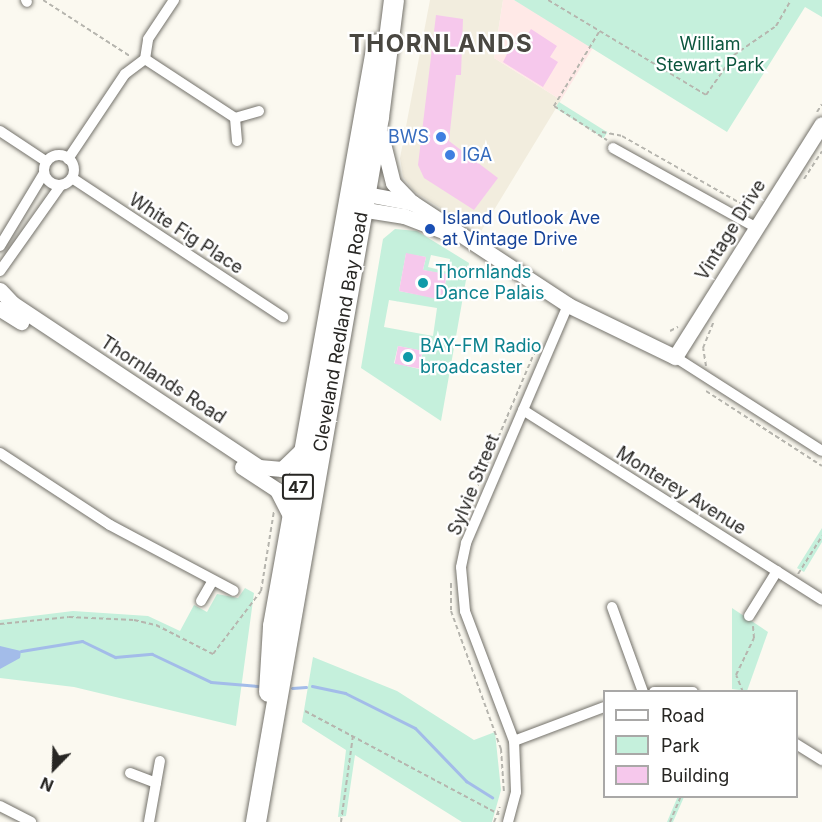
<!DOCTYPE html>
<style>
body{margin:0}
#map{position:relative;width:822px;height:822px;overflow:hidden;background:#fbf9f0;font-family:Inter,sans-serif}
div>[style]{position:absolute}
[style*='--x']{left:calc(var(--x)*1px);top:calc(var(--y)*1px);width:calc(var(--w)*1px);rotate:calc(var(--a)*1deg)}
.built>*{inset:0;background:#f2edde}
.education>*{inset:0;background:#ffe9e7}
.green>*{inset:0;background:#c5f0dc;transform-origin:0 0}
.water>*{inset:0;background:#a3bce9}
.stream>*{height:3px;margin:-1.5px;padding:0 1.5px;transform-origin:1.5px;border-radius:1.5px;background:#a3bce9}
.building>*{inset:0;background:#f6c8ec;transform-origin:0 0}
.path>*{height:2px;margin-top:-1px;transform-origin:0;background:repeating-linear-gradient(90deg,#b6b5ae 0 4.5px,transparent 0 7.5px)}
.roads{filter:drop-shadow(0 0 2px #74726b) drop-shadow(0 0 2px #74726b)}
.street>*{height:10px;margin:-5px;padding:0 5px;transform-origin:5px;border-radius:5px;background:#fff}
.street>.ring{margin:-5px;padding:0;box-sizing:content-box;background:none;border:10px solid #fff;border-radius:50%}
.secondary>*{height:15px;margin:-7.5px;padding:0 7.5px;transform-origin:7.5px;border-radius:7.5px;background:#fff}
.highway>*{height:20px;margin:-10px;padding:0 10px;transform-origin:10px;border-radius:10px;background:#fff}
.dots>*{width:16px;height:16px;translate:-50% -50%;box-sizing:border-box;border:3px solid #fff;border-radius:50%}
span{translate:-50% -50%;white-space:nowrap;text-align:center;line-height:1.15;-webkit-text-stroke:4.5px #fff;paint-order:stroke}
.shield-label span{padding:2px 4px;background:#fff;border:2px solid;border-radius:4px;-webkit-text-stroke-width:0}
.shield-label{font-size:16px;color:#272623;font-weight:700}
.park-label{font-size:18px;color:#0b553d}
.shop-label{font-size:18px;color:#366cbe}
.right{translate:-100% -50%;text-align:right}
.left{translate:0 -50%;text-align:left}
.transit-label{font-size:18px;color:#164399}
.street-label{font-size:18px;color:#272623}
.culture-label{font-size:18px;color:#0d838f}
.district-label{font-size:24px;color:#494741;font-weight:700;letter-spacing:1.5px}
.legend{position:absolute;left:603px;top:690px;width:195px;height:108px;box-sizing:border-box;background:#fff;border:2px solid #a9a8a7;margin:0;padding:8px 10px;list-style:none;font-size:18px;color:#272623}
.legend li{display:flex;align-items:center;gap:12px;height:30px}
.legend b{width:30px;border:2px solid #a9a8a7}
.north{position:absolute;left:24px;top:738px;width:60px;height:60px;-webkit-text-stroke:4px #fff;paint-order:stroke;rotate:203deg;font-size:16px;font-weight:700;line-height:24px;text-align:center;color:#272623}
.north::after{content:'';display:block;margin:auto;width:21px;height:27px;background:#272623;clip-path:polygon(50% 0,100% 100%,50% 72%,0 100%)}
</style>
<div id="map">
<div class="built">
<i style="clip-path:polygon(430px 0,503px 0,494px 58px,561px 100px,480px 233px,415px 192px,403px 177px,400px 158px)"></i>
</div>
<div class="education">
<i style="clip-path:polygon(503px 0,514px 0,594px 46px,561px 100px,494px 58px)"></i>
</div>
<div class="green">
<i style="clip-path:polygon(514px 0,822px 0,822px 17px,805px 7px,727px 132px)"></i>
<i style="left:559px;top:102px;width:57px;height:7px;rotate:32deg"></i>
<i style="clip-path:polygon(evenodd,395px 229px,417px 231px,469px 263px,441px 421px,361px 368px,383px 239px,395px 229px,406px 254px,426px 257px,423px 270px,447px 275px,442px 299px,399px 291px,406px 254px,395px 229px,431px 255px,450px 259px,448px 272px,428px 267px,431px 255px,395px 229px,389px 300px,437px 308px,433px 336px,384px 327px,389px 300px,395px 229px,398px 346px,423px 351px,419px 369px,394px 363px,398px 346px)"></i>
<i style="clip-path:polygon(822px 528px,822px 542px,804px 572px,797px 568px)"></i>
<i style="clip-path:polygon(245px 588px,254px 593px,236px 726px,74px 687px,0 678px,0 620px,73px 611px,148px 616px,180px 631px,194px 605px,207px 612px,217px 594px,238px 598px)"></i>
<i style="clip-path:polygon(732px 608px,768px 632px,747px 691px,732px 689px)"></i>
<i style="clip-path:polygon(313px 657px,397px 691px,474px 740px,495px 732px,501px 790px,492px 822px,462px 822px,355px 755px,346px 816px,338px 817px,346px 750px,302px 722px)"></i>
<i style="clip-path:polygon(678px 796px,684px 797px,673px 822px,667px 822px)"></i>
</div>
<div class="water">
<i style="clip-path:polygon(0 646px,21px 651px,20px 658px,0 669px)"></i>
</div>
<div class="stream">
<i style="--x:21;--y:651;--w:62;--a:-9.3"></i>
<i style="--x:82;--y:641;--w:37;--a:26"></i>
<i style="--x:115;--y:657;--w:37;--a:-5"></i>
<i style="--x:152;--y:654;--w:65;--a:25.4"></i>
<i style="--x:211;--y:682;--w:47;--a:4.9"></i>
<i style="--x:312;--y:686;--w:34;--a:12"></i>
<i style="--x:345;--y:693;--w:78;--a:26.6"></i>
<i style="--x:415;--y:728;--w:74;--a:46.1"></i>
<i style="--x:466;--y:781;--w:31;--a:32"></i>
<i style="--x:292;--y:688;--w:14;--a:-4"></i>
</div>
<div class="building">
<i style="clip-path:polygon(436px 15px,463px 19px,461px 75px,456px 75px,449px 141px,498px 178px,474px 210px,424px 178px,418px 165px)"></i>
<i style="clip-path:polygon(531px 29px,557px 46px,550px 57px,558px 62px,543px 87px,503px 62px,512px 44px,519px 37px,524px 40px)"></i>
<i style="clip-path:polygon(406px 253px,426px 257px,423px 270px,447px 274px,442px 300px,399px 291px)"></i>
<i style="left:398px;top:346px;width:25px;height:18px;rotate:11deg"></i>
</div>
<div class="path">
<i style="--x:43;--y:0;--w:103;--a:32.8"></i>
<i style="--x:548;--y:0;--w:184;--a:31"></i>
<i style="--x:706;--y:95;--w:49;--a:-55"></i>
<i style="--x:734;--y:55;--w:51;--a:-34.6"></i>
<i style="--x:776;--y:26;--w:30;--a:-60"></i>
<i style="--x:599;--y:32;--w:87;--a:121.3"></i>
<i style="--x:554;--y:106;--w:63;--a:32.7"></i>
<i style="--x:817;--y:112;--w:9;--a:-58"></i>
<i style="--x:602;--y:132;--w:20;--a:11"></i>
<i style="--x:622;--y:136;--w:144;--a:29.6"></i>
<i style="--x:804;--y:179;--w:33;--a:-57"></i>
<i style="--x:746;--y:209;--w:12;--a:-31"></i>
<i style="--x:734;--y:226;--w:12;--a:90"></i>
<i style="--x:670;--y:331;--w:9;--a:-27"></i>
<i style="--x:706;--y:366;--w:18;--a:-99"></i>
<i style="--x:703;--y:348;--w:29;--a:-68"></i>
<i style="--x:706;--y:391;--w:138;--a:32.9"></i>
<i style="--x:466;--y:513;--w:186;--a:-66.9"></i>
<i style="--x:798;--y:574;--w:45;--a:-57.7"></i>
<i style="--x:451;--y:583;--w:28;--a:90"></i>
<i style="--x:451;--y:611;--w:147;--a:70.1"></i>
<i style="--x:501;--y:749;--w:44;--a:86.1"></i>
<i style="--x:0;--y:624;--w:69;--a:-5.8"></i>
<i style="--x:69;--y:617;--w:65;--a:2.6"></i>
<i style="--x:134;--y:620;--w:23;--a:13"></i>
<i style="--x:156;--y:625;--w:64;--a:27"></i>
<i style="--x:213;--y:654;--w:79;--a:-52.7"></i>
<i style="--x:261;--y:591;--w:81;--a:-80.8"></i>
<i style="--x:743;--y:692;--w:18;--a:-112"></i>
<i style="--x:736;--y:675;--w:41;--a:-64.1"></i>
<i style="--x:754;--y:638;--w:12;--a:-95"></i>
<i style="--x:305;--y:711;--w:220;--a:28"></i>
<i style="--x:341;--y:822;--w:88;--a:-82.1"></i>
<i style="--x:494;--y:822;--w:16;--a:-68"></i>
<i style="--x:670;--y:822;--w:28;--a:-67"></i>
</div>
<div class="roads">
<div class="street">
<i style="--x:26;--y:0;--w:2;--a:63"></i>
<i style="--x:145;--y:59;--w:108;--a:33.2"></i>
<i style="--x:0;--y:131;--w:56;--a:33.4"></i>
<i style="--x:237;--y:141;--w:23;--a:-95"></i>
<i style="--x:235;--y:118;--w:25;--a:-16"></i>
<i style="--x:613;--y:148;--w:162;--a:29.1"></i>
<i class="ring" style="left:44px;top:155px;width:20px;height:20px"></i>
<i style="--x:68;--y:159;--w:102;--a:-56.2"></i>
<i style="--x:125;--y:74;--w:25;--a:-37"></i>
<i style="--x:145;--y:59;--w:20;--a:-81"></i>
<i style="--x:148;--y:39;--w:47;--a:-56.3"></i>
<i style="--x:72;--y:178;--w:253;--a:33.4"></i>
<i style="--x:0;--y:246;--w:85;--a:-58.9"></i>
<i style="--x:0;--y:271;--w:105;--a:-54.7"></i>
<i style="--x:675;--y:357;--w:174;--a:32.6"></i>
<i style="--x:523;--y:410;--w:354;--a:32.4"></i>
<i style="--x:0;--y:453;--w:131;--a:33.2"></i>
<i style="--x:110;--y:525;--w:140;--a:28"></i>
<i style="--x:201;--y:601;--w:24;--a:-60"></i>
<i style="--x:612;--y:607;--w:90;--a:70"></i>
<i style="--x:749;--y:616;--w:53;--a:-58.1"></i>
<i style="--x:654;--y:692;--w:39;--a:0"></i>
<i style="--x:514;--y:741;--w:96;--a:-20.7"></i>
<i style="--x:796;--y:744;--w:31;--a:32"></i>
<i style="--x:130;--y:773;--w:28;--a:21"></i>
<i style="--x:0;--y:806;--w:35;--a:27"></i>
<i style="--x:149;--y:822;--w:62;--a:-79.8"></i>
<i style="--x:508;--y:822;--w:31;--a:-75"></i>
<i style="--x:516;--y:792;--w:51;--a:-92.2"></i>
<i style="--x:514;--y:741;--w:139;--a:-110.7"></i>
<i style="--x:465;--y:611;--w:44;--a:-95.2"></i>
<i style="--x:461;--y:567;--w:25;--a:-78"></i>
<i style="--x:466;--y:543;--w:259;--a:-66.8"></i>
</div>
<div class="secondary">
<i style="--x:381;--y:135;--w:49;--a:76"></i>
<i style="--x:393;--y:183;--w:28;--a:46"></i>
<i style="--x:356;--y:192;--w:58;--a:10.9"></i>
<i style="--x:413;--y:203;--w:186;--a:33.3"></i>
<i style="--x:568;--y:305;--w:119;--a:25.9"></i>
<i style="--x:675;--y:357;--w:275;--a:-57.8"></i>
<i style="--x:354;--y:208;--w:51;--a:9.1"></i>
<i style="--x:404;--y:216;--w:39;--a:21"></i>
<i style="--x:0;--y:290;--w:18;--a:47"></i>
<i style="--x:12;--y:303;--w:296;--a:33.6"></i>
<i style="--x:259;--y:467;--w:23;--a:5"></i>
<i style="--x:282;--y:469;--w:30;--a:-44"></i>
<i style="--x:0;--y:309;--w:25;--a:32"></i>
<i style="--x:242;--y:467;--w:42;--a:33.3"></i>
<i style="--x:277;--y:490;--w:33;--a:63"></i>
</div>
<div class="highway">
<i style="--x:269;--y:692;--w:66;--a:-86.5"></i>
<i style="--x:273;--y:626;--w:591;--a:-79.87"></i>
<i style="--x:256;--y:822;--w:716;--a:-80.1"></i>
<i style="--x:379;--y:117;--w:118;--a:-82.7"></i>
</div>
</div>
<div class="dots">
<i style="left:441px;top:137px;background:#3f7fe0"></i>
<i style="left:450px;top:155px;background:#3f7fe0"></i>
<i style="left:430px;top:229px;background:#1a4fb4"></i>
<i style="left:423px;top:283px;background:#0f9aa8"></i>
<i style="left:408px;top:357px;background:#0f9aa8"></i>
</div>
<div class="shield-label">
<span style="left:298px;top:487px">47</span>
</div>
<div class="park-label">
<span style="left:710px;top:55px">William<br>Stewart Park</span>
</div>
<div class="shop-label">
<span class="right" style="left:429px;top:137px">BWS</span>
<span class="left" style="left:462px;top:155px">IGA</span>
</div>
<div class="transit-label">
<span class="left" style="left:442px;top:229px">Island Outlook Ave<br>at Vintage Drive</span>
</div>
<div class="street-label">
<span style="left:731px;top:230px;rotate:-58deg">Vintage Drive</span>
<span style="left:186px;top:234px;rotate:33deg">White Fig Place</span>
<span style="left:341px;top:332px;rotate:-80deg">Cleveland Redland Bay Road</span>
<span style="left:163px;top:380px;rotate:33deg">Thornlands Road</span>
<span style="left:474px;top:485px;rotate:-68deg">Sylvie Street</span>
<span style="left:681px;top:491px;rotate:32deg">Monterey Avenue</span>
</div>
<div class="culture-label">
<span class="left" style="left:435px;top:283px">Thornlands<br>Dance Palais</span>
<span class="left" style="left:420px;top:357px">BAY-FM Radio<br>broadcaster</span>
</div>
<div class="district-label">
<span style="left:441px;top:44px">THORNLANDS</span>
</div>
<ul class="legend">
<li><b style="height:8px;background:#fff"></b>Road</li>
<li><b style="height:16px;background:#c5f0dc"></b>Park</li>
<li><b style="height:16px;background:#f6c8ec"></b>Building</li>
</ul>
<div class="north">N</div>
</div>
